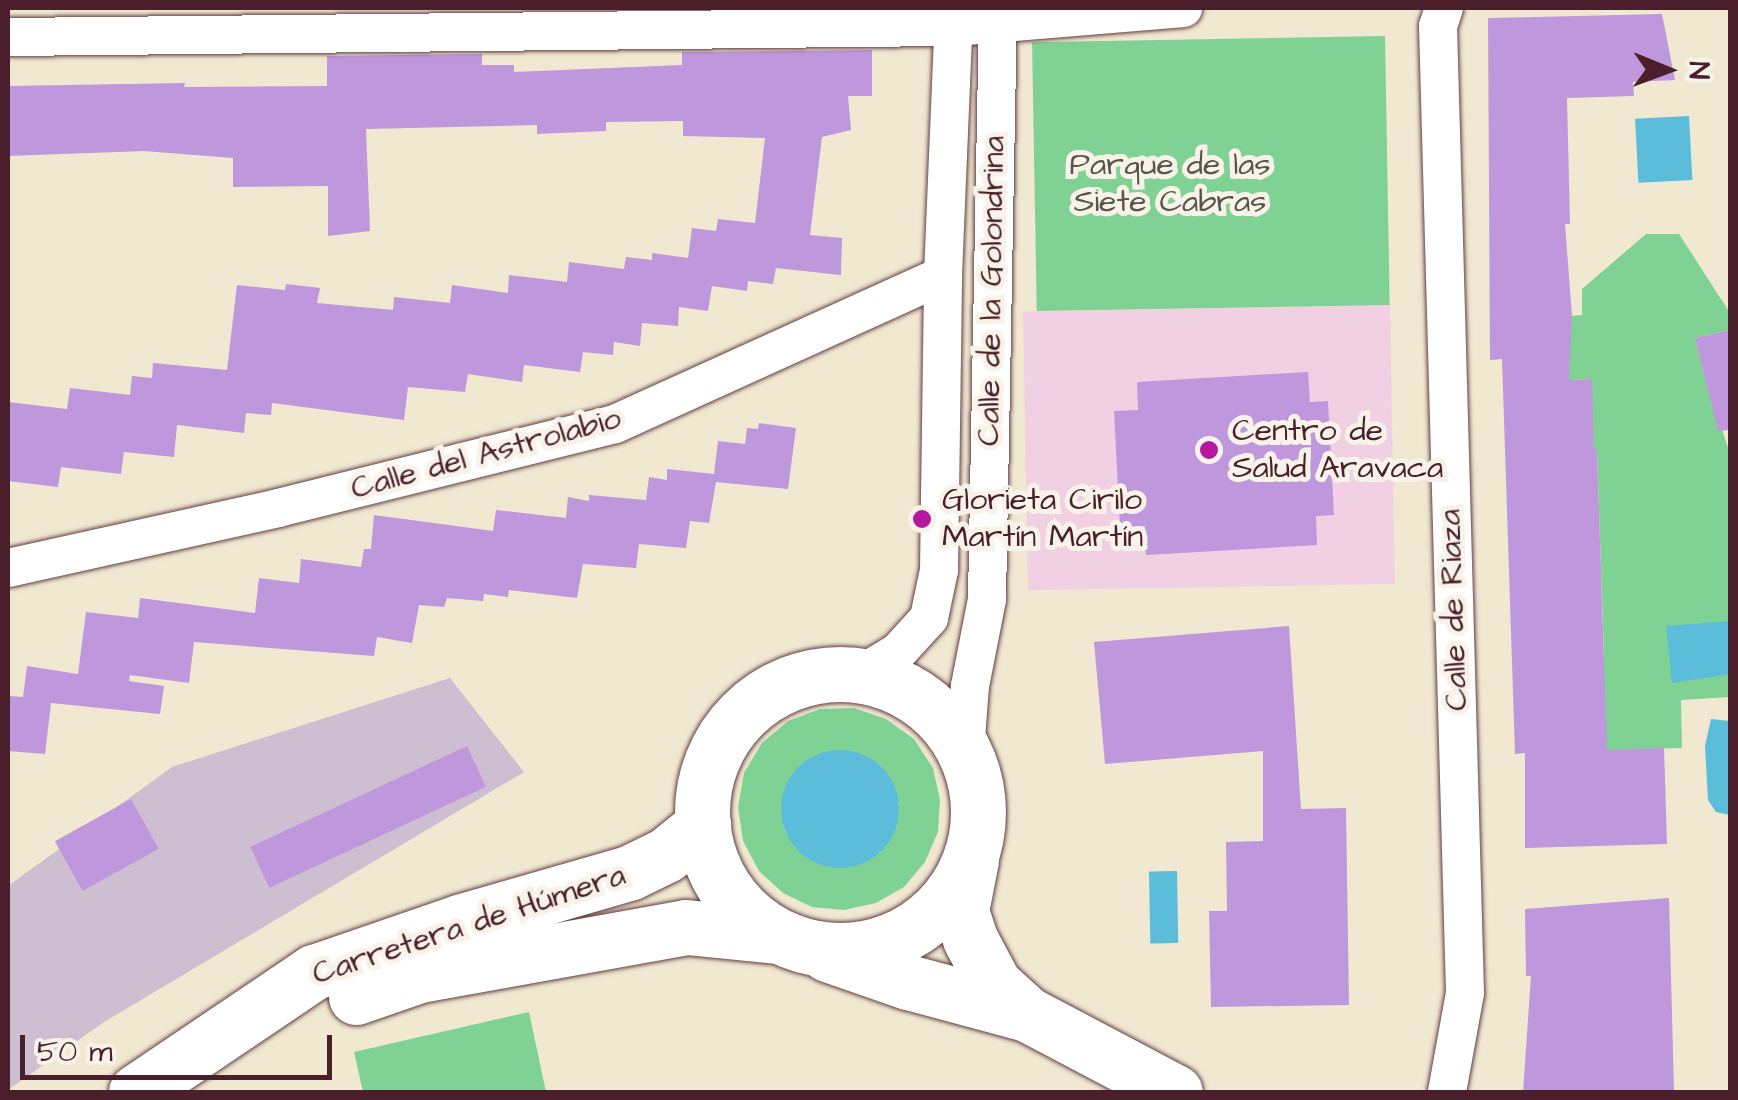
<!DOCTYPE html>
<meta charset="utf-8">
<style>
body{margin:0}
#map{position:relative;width:1738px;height:1100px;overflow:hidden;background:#f0e8d0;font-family:"Architects Daughter",sans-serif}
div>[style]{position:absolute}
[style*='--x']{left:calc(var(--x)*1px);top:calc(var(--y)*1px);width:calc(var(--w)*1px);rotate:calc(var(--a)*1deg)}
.built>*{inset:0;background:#f1d0e4;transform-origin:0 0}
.industrial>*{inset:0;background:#cebed1}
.green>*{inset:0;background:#80d294;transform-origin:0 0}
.water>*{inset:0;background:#5cbdda;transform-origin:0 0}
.round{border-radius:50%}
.building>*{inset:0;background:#bf97dd;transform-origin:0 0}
.roads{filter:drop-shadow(0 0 2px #633d44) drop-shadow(0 0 2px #633d44)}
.street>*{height:38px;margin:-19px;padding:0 19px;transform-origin:19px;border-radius:19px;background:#fff}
.secondary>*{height:55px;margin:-27.5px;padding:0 27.5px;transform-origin:27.5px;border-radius:27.5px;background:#fff}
.secondary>.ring{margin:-27.5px;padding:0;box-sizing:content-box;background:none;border:55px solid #fff;border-radius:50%}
.dots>*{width:28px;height:28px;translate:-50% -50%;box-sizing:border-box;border:5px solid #f7f3e8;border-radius:50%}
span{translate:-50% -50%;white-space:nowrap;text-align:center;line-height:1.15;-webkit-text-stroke:10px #f7f3e8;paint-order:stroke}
.park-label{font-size:32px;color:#5a554a}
.street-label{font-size:32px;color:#4a1f2b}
.poi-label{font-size:32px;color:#4a1f2b}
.left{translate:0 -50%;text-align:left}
.frame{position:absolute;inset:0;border:10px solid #4a1f2b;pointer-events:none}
.north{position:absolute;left:1618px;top:20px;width:100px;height:100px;-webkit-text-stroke:8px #f7f3e8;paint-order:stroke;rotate:91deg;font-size:28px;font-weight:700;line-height:40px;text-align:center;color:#4a1f2b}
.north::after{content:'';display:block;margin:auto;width:35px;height:45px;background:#4a1f2b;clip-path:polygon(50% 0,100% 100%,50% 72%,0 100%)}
.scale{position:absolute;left:20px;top:1035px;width:312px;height:45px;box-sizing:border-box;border:5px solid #4a1f2b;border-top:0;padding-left:12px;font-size:30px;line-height:35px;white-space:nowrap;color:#4a1f2b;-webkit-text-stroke:8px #f7f3e8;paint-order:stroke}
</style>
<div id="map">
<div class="built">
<i style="left:1390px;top:305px;width:279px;height:367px;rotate:89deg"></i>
</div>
<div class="industrial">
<i style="clip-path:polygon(450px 678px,524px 772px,104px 1022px,8px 1090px,8px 886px,172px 767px)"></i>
</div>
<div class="green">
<i style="left:1385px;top:36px;width:269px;height:353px;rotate:89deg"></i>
<i style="clip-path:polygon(1646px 234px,1679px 234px,1730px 313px,1730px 330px,1695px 338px,1711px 401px,1730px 394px,1730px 427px,1722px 429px,1730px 454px,1730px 697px,1681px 700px,1682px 748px,1584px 751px,1604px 654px,1597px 451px,1583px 450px,1592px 379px,1569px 380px,1569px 316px,1582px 315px,1582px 289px)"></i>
<i style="clip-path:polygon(evenodd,854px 708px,886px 719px,914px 739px,933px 768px,940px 800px,938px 832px,925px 862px,904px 887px,876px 903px,844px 910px,812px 907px,783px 893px,759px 871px,743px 841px,738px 807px,744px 773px,762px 743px,788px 721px,820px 709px,854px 708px,784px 792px,899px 802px,898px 820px,880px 853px,785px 832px,781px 812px,784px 792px)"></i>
<i style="clip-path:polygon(529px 1012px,546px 1092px,363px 1092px,354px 1052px)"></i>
</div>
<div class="water">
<i style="left:1689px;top:116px;width:64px;height:54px;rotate:87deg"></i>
<i style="clip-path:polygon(1730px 621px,1730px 674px,1672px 683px,1666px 626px)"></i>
<i style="clip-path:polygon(1711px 719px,1730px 721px,1730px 815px,1716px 812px,1708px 800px,1705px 746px)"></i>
<i class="round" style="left:781px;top:750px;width:118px;height:118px"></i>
<i style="left:1177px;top:871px;width:72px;height:28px;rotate:89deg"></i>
</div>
<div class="building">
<i style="clip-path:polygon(1662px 14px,1675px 80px,1633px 82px,1634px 96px,1567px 98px,1570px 224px,1565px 224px,1572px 316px,1569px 380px,1592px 379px,1594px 450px,1597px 450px,1607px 750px,1664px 748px,1667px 844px,1525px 848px,1525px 753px,1515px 754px,1502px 359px,1490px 360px,1488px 18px)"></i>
<i style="clip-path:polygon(872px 50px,872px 96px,848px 96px,851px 130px,822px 137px,810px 235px,842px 238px,841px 275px,776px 268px,773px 284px,748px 281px,747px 291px,712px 286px,708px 311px,679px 307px,678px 326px,642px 323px,640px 346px,614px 342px,613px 355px,583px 352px,580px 372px,524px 365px,522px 382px,468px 374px,465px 392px,408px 387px,404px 420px,272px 403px,271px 415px,246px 413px,244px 433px,177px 425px,174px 457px,124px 452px,121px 474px,61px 467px,58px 487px,8px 481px,8px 402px,67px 409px,70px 388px,130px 395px,132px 376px,152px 378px,153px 363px,227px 370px,237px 285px,285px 290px,286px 284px,320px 288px,317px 303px,393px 310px,394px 297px,450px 303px,452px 285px,508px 293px,509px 275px,567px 282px,569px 262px,624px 269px,626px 257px,652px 260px,652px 253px,688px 258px,692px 228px,716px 231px,718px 219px,755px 223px,765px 138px,683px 136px,683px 121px,606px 122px,606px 131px,537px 134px,537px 125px,366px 129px,370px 231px,328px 236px,328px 186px,233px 187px,233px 158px,144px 151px,8px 156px,8px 86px,185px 83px,184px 87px,327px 86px,327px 56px,482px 54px,482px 65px,514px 65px,514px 72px,682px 65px,682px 52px)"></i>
<i style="clip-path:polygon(1730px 330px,1730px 430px,1718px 431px,1695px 338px)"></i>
<i style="clip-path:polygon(1308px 372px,1310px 402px,1328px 401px,1334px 515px,1316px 516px,1317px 545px,1146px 555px,1145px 526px,1120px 527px,1114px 411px,1138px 410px,1137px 382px)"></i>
<i style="clip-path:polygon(759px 423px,796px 428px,788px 489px,716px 482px,709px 523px,690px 521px,686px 548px,639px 544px,636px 568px,583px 564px,577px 598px,509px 590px,508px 597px,484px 594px,483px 601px,447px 598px,444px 607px,419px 605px,412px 643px,377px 637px,374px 656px,194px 642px,189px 683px,130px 675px,129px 681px,164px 686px,160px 714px,51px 703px,45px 754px,8px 751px,8px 696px,23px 697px,27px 666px,78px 674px,86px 612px,138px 618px,140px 598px,255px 613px,259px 578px,299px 583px,301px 559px,361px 567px,364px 549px,371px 549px,374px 515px,493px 531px,496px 510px,566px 518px,568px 497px,589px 501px,589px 495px,646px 500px,649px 477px,667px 480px,667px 469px,714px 474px,718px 441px,745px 444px,747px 428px,758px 429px)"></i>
<i style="clip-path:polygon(1289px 626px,1301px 809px,1346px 808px,1349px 1005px,1211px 1007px,1209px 911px,1227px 911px,1226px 842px,1263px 841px,1263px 751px,1105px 764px,1094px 642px)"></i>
<i style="left:467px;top:746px;width:45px;height:239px;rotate:65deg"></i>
<i style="left:131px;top:799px;width:57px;height:87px;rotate:61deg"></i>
<i style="clip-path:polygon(1669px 898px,1674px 1092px,1523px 1092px,1531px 976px,1526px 976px,1525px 909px)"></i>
</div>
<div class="roads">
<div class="street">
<i style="--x:1444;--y:8;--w:19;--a:108"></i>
<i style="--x:1438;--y:26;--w:967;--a:88.4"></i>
<i style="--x:1465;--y:993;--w:101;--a:100.3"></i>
<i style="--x:8;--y:37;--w:946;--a:-0.61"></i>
<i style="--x:954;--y:27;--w:230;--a:-4.7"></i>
<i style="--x:8;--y:568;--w:277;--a:-12.5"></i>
<i style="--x:278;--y:508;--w:347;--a:-14"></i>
<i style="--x:615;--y:424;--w:360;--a:-24.4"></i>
<i style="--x:860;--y:675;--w:44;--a:-31.2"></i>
<i style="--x:898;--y:652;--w:46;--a:-47.6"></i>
<i style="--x:929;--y:618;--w:49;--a:-78.2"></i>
<i style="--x:939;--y:570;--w:295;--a:-89.2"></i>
<i style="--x:943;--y:275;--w:267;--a:-87.6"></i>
<i style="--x:965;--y:752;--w:66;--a:-85.7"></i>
<i style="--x:970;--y:686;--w:89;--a:-78.9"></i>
<i style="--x:987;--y:599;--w:591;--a:-88.93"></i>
</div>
<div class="secondary">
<i class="ring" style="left:702px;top:674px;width:221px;height:221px"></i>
<i style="--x:971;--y:860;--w:52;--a:101.1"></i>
<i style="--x:961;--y:911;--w:29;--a:72"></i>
<i style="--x:970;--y:939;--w:51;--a:61.9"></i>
<i style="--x:994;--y:984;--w:45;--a:42.3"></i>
<i style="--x:827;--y:954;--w:86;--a:19.1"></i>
<i style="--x:908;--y:982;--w:123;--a:15.1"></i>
<i style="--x:1027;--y:1014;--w:167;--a:27.8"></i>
<i style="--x:356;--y:997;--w:68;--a:-19"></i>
<i style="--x:420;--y:975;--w:270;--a:-10.2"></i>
<i style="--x:686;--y:927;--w:91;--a:5.6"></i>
<i style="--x:136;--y:1092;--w:215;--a:-34"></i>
<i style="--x:314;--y:972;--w:153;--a:-19"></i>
<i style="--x:459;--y:922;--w:177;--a:-16.1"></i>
<i style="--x:629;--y:873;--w:41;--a:-25.9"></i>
<i style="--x:666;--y:855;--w:48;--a:-39"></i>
</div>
</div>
<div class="dots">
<i style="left:1209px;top:450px;background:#b5179e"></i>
<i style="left:922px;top:519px;background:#b5179e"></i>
</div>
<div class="park-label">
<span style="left:1170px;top:184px">Parque de las<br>Siete Cabras</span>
</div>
<div class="street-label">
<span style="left:992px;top:291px;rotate:-89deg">Calle de la Golondrina</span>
<span style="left:486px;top:454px;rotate:-15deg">Calle del Astrolabio</span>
<span style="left:1454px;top:610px;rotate:-92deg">Calle de Riaza</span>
<span style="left:469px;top:925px;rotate:-18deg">Carretera de Húmera</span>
</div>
<div class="poi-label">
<span class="left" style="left:1232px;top:450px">Centro de<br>Salud Aravaca</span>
<span class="left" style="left:942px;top:519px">Glorieta Cirilo<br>Martín Martín</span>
</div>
<div class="frame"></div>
<div class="north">N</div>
<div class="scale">50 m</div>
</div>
